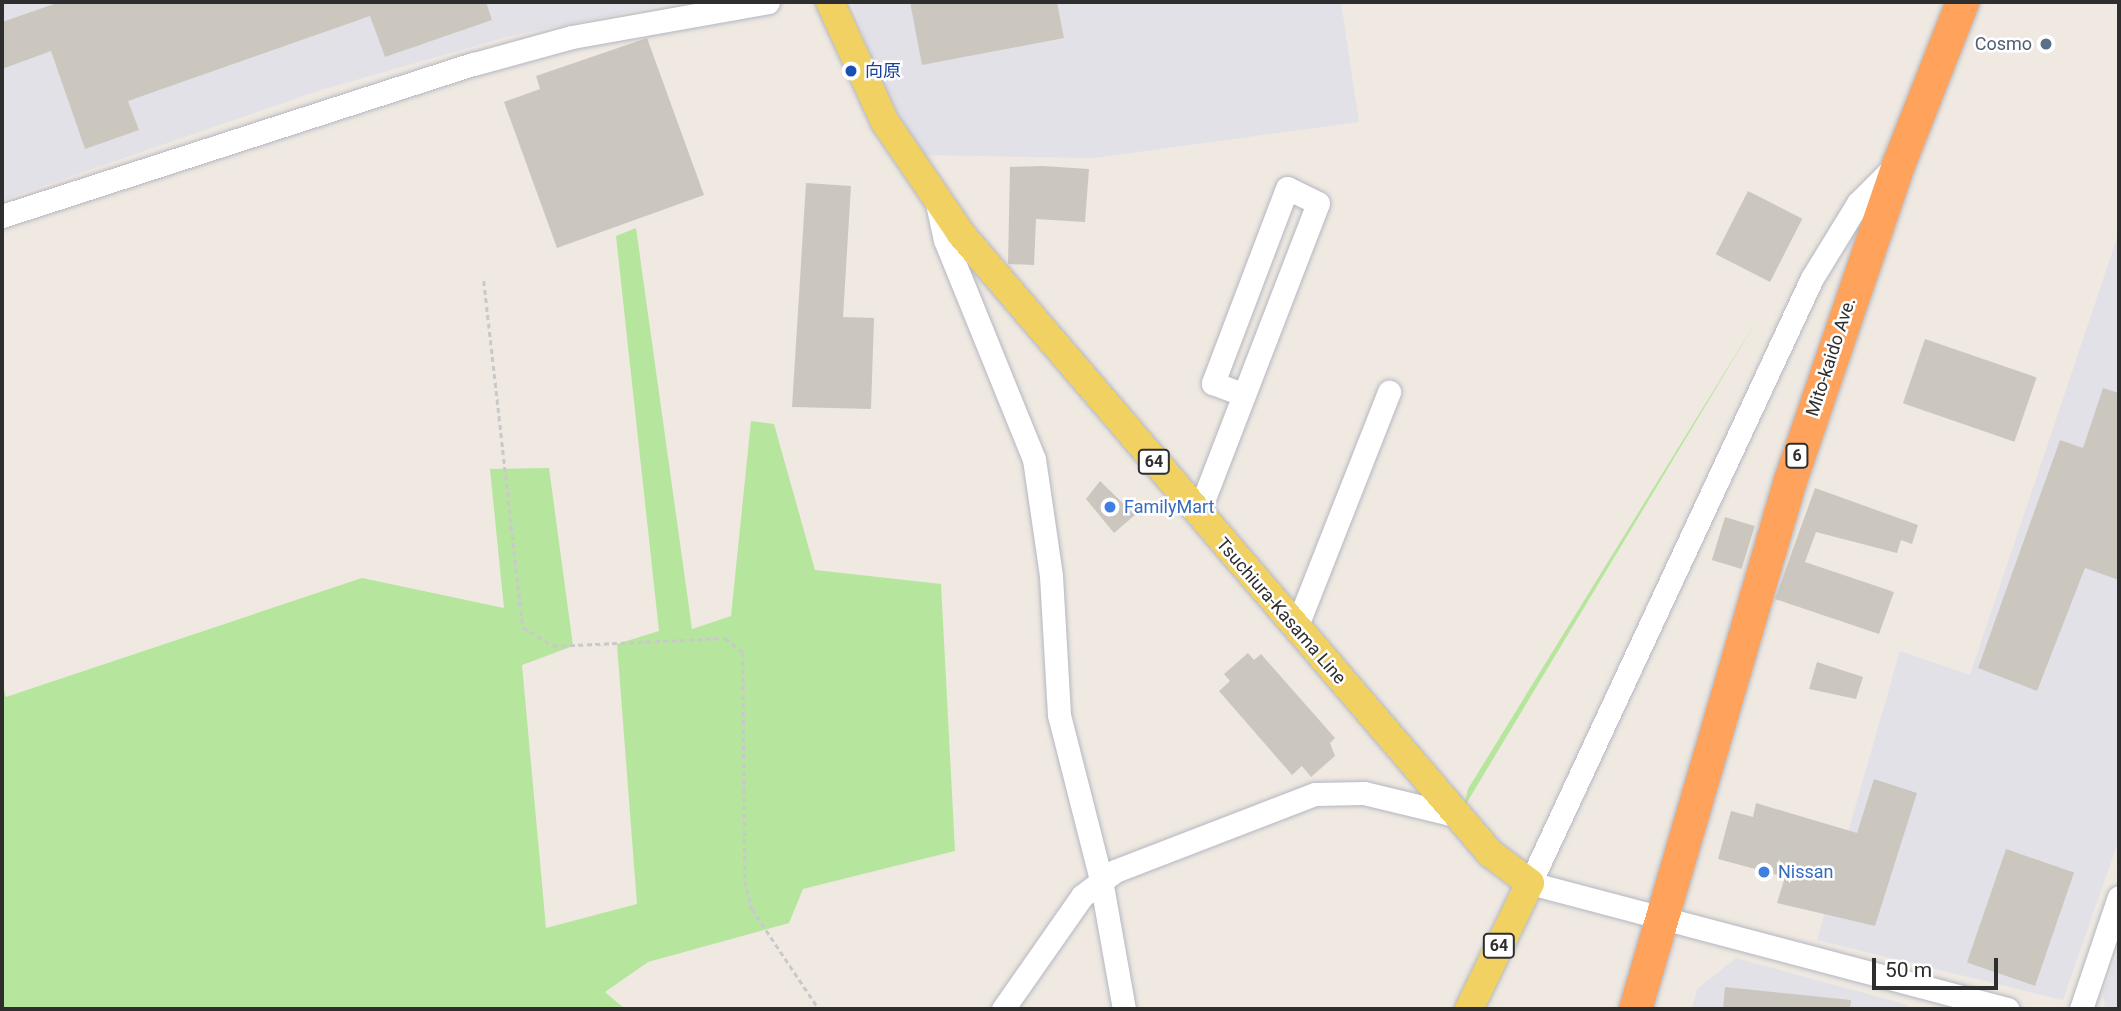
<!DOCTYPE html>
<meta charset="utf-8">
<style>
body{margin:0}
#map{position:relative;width:2121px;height:1011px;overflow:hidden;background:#efe9e1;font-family:Roboto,"Noto Sans JP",sans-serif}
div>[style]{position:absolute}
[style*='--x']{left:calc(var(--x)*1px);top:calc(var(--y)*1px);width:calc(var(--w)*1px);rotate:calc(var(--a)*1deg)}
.industrial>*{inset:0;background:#e3e1e8}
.green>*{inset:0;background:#b6e59e}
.building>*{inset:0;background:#cbc7bf;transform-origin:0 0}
.path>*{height:2.5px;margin-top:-1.25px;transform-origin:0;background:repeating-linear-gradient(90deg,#c9c9c9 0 5px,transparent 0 8.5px)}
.roads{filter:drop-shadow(0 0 2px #b4b7c1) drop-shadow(0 0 2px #b4b7c1)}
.minor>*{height:23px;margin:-11.5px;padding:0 11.5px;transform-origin:11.5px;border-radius:11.5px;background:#fff}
.major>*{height:28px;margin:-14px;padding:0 14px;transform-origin:14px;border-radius:14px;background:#f2d163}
.highway>*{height:33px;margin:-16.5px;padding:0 16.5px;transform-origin:16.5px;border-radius:16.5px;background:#ffa35c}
.dots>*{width:19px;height:19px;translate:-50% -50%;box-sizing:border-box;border:4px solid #fff;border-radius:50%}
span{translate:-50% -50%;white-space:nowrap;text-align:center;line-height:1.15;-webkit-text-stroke:5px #fff;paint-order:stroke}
.shield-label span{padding:2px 5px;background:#fff;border:2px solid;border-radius:5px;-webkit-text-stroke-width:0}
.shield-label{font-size:16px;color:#2e2e2e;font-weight:700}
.service-label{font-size:18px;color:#4e5e75}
.right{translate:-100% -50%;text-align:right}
.transit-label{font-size:18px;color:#164399}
.left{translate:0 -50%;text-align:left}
.street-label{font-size:18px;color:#2e2e2e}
.shop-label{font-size:18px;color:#366cbe}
.frame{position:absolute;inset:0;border:4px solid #2e2e2e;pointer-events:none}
.scale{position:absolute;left:1872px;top:958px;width:126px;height:32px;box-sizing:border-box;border:4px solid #2e2e2e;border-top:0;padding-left:9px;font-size:21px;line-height:24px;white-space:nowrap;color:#2e2e2e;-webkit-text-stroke:5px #fff;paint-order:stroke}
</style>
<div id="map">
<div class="industrial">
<i style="clip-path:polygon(2px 2px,677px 2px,510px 36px,321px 90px,2px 200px)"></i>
<i style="clip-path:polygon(852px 2px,1341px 2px,1359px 122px,1094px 158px,921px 155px,875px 68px)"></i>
<i style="clip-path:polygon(2119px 232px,2119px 839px,2063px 1000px,1817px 940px,1900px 651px,1970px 675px)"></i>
<i style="clip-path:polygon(2119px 949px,2119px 1009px,2105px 1009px,2103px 993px)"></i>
<i style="clip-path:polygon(1736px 958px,1908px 1005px,1907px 1009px,1692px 1009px,1697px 989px)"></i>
</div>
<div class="green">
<i style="clip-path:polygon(636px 228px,692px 629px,731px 616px,751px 421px,774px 424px,815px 570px,941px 584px,955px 851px,803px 889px,789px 923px,648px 962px,605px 992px,625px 1009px,2px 1009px,2px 683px,6px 697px,362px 578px,504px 608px,490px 469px,549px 468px,573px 646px,522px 665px,546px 928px,637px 904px,617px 644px,659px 631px,616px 236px)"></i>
<i style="clip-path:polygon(1757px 320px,1463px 809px,1468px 789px)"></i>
</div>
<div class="building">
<i style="clip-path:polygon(60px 2px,486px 2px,492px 20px,385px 57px,370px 16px,128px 101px,139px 130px,85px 149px,51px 51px,2px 69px,2px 22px)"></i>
<i style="clip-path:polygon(910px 2px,1057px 2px,1064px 38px,922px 65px)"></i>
<i style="clip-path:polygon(647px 38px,704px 195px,557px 248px,504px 102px,540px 89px,536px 76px)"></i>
<i style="clip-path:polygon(1043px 166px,1089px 169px,1085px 222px,1036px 219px,1034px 265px,1008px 264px,1010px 167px)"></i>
<i style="clip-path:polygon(806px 183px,851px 186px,843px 317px,874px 318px,871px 409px,792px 407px)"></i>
<i style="left:1748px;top:191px;width:61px;height:71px;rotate:27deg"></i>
<i style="left:1925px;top:339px;width:118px;height:68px;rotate:19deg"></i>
<i style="clip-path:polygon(2103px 388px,2119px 393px,2119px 580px,2085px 568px,2037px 691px,1978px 668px,2060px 440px,2083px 448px)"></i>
<i style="clip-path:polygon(1100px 481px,1135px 515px,1114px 533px,1086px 499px)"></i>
<i style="clip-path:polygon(1815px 488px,1918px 525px,1912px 544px,1901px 540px,1897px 553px,1816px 532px,1805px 562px,1894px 592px,1879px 634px,1775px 599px)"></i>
<i style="left:1725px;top:517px;width:31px;height:45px;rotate:17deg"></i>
<i style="clip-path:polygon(1248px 653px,1254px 660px,1261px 654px,1335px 738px,1330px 743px,1335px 756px,1311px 777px,1302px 766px,1292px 775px,1219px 691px,1230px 681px,1224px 674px)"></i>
<i style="clip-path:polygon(1817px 662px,1863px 677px,1856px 699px,1809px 689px)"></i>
<i style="clip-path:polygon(1874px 779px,1917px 793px,1875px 926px,1777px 903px,1785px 877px,1718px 859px,1731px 811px,1753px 817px,1756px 803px,1857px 833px)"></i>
<i style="left:2006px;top:849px;width:72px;height:120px;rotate:19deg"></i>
<i style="clip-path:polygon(1725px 987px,1851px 1000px,1850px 1009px,1723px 1009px)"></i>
</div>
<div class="path">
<i style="--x:484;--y:281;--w:348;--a:83.6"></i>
<i style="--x:523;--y:627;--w:36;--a:32"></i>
<i style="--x:553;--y:646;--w:172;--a:-2.7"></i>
<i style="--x:725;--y:638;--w:23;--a:38"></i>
<i style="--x:743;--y:652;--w:229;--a:89.5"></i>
<i style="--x:745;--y:881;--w:29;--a:76"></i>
<i style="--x:752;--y:909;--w:120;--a:56.2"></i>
</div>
<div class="roads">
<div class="minor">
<i style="--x:1899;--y:162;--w:58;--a:135"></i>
<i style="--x:1858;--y:203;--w:88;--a:121.5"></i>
<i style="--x:1812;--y:278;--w:667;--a:114.99"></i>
<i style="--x:1530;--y:883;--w:494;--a:14.8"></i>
<i style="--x:937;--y:203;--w:38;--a:78"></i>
<i style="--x:945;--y:240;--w:236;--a:67.9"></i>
<i style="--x:1034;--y:459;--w:118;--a:81.7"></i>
<i style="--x:1051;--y:576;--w:139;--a:86.7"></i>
<i style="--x:1059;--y:715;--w:170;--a:75.7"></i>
<i style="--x:1101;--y:880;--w:131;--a:79.9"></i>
<i style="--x:2;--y:216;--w:496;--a:-17.9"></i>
<i style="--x:474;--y:64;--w:102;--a:-15.4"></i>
<i style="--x:572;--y:37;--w:199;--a:-10.1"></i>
<i style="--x:1198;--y:514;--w:333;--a:-68.9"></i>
<i style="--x:1318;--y:203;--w:34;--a:-154"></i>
<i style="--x:1287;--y:188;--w:209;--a:110.8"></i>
<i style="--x:1213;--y:383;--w:33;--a:21"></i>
<i style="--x:1296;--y:628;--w:254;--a:-68.5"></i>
<i style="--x:1003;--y:1009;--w:138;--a:-55"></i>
<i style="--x:1082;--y:896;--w:41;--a:-37.1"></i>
<i style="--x:1115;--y:871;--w:214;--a:-21.1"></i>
<i style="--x:1315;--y:794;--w:49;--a:-1.2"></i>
<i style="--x:1364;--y:793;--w:98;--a:13.6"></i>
<i style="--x:2081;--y:1009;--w:118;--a:-71.3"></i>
</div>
<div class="major">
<i style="--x:830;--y:2;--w:132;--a:65.4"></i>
<i style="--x:885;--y:122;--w:135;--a:55.8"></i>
<i style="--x:961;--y:234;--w:814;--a:49.48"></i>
<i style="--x:1490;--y:853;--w:50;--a:36.9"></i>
<i style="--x:1530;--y:883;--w:140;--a:115.8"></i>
</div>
<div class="highway">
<i style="--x:1635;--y:1009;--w:551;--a:-73.67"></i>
<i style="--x:1790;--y:480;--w:336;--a:-71.1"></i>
<i style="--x:1899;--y:162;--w:172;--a:-68.5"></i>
</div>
</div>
<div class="dots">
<i style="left:2046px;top:44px;background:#5c6f8a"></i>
<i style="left:851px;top:71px;background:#1a4fb4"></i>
<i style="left:1110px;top:507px;background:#3f7fe0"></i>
<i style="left:1764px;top:872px;background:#3f7fe0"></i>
</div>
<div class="shield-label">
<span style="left:1797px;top:456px">6</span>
<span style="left:1154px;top:462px">64</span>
<span style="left:1499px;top:946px">64</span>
</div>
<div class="service-label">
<span class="right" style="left:2032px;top:44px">Cosmo</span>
</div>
<div class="transit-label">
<span class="left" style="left:865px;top:71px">向原</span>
</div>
<div class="street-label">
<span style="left:1831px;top:357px;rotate:-72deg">Mito-kaido Ave.</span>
<span style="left:1281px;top:611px;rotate:49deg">Tsuchiura-Kasama Line</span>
</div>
<div class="shop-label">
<span class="left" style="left:1124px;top:507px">FamilyMart</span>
<span class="left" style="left:1778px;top:872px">Nissan</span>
</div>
<div class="frame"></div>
<div class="scale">50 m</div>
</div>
